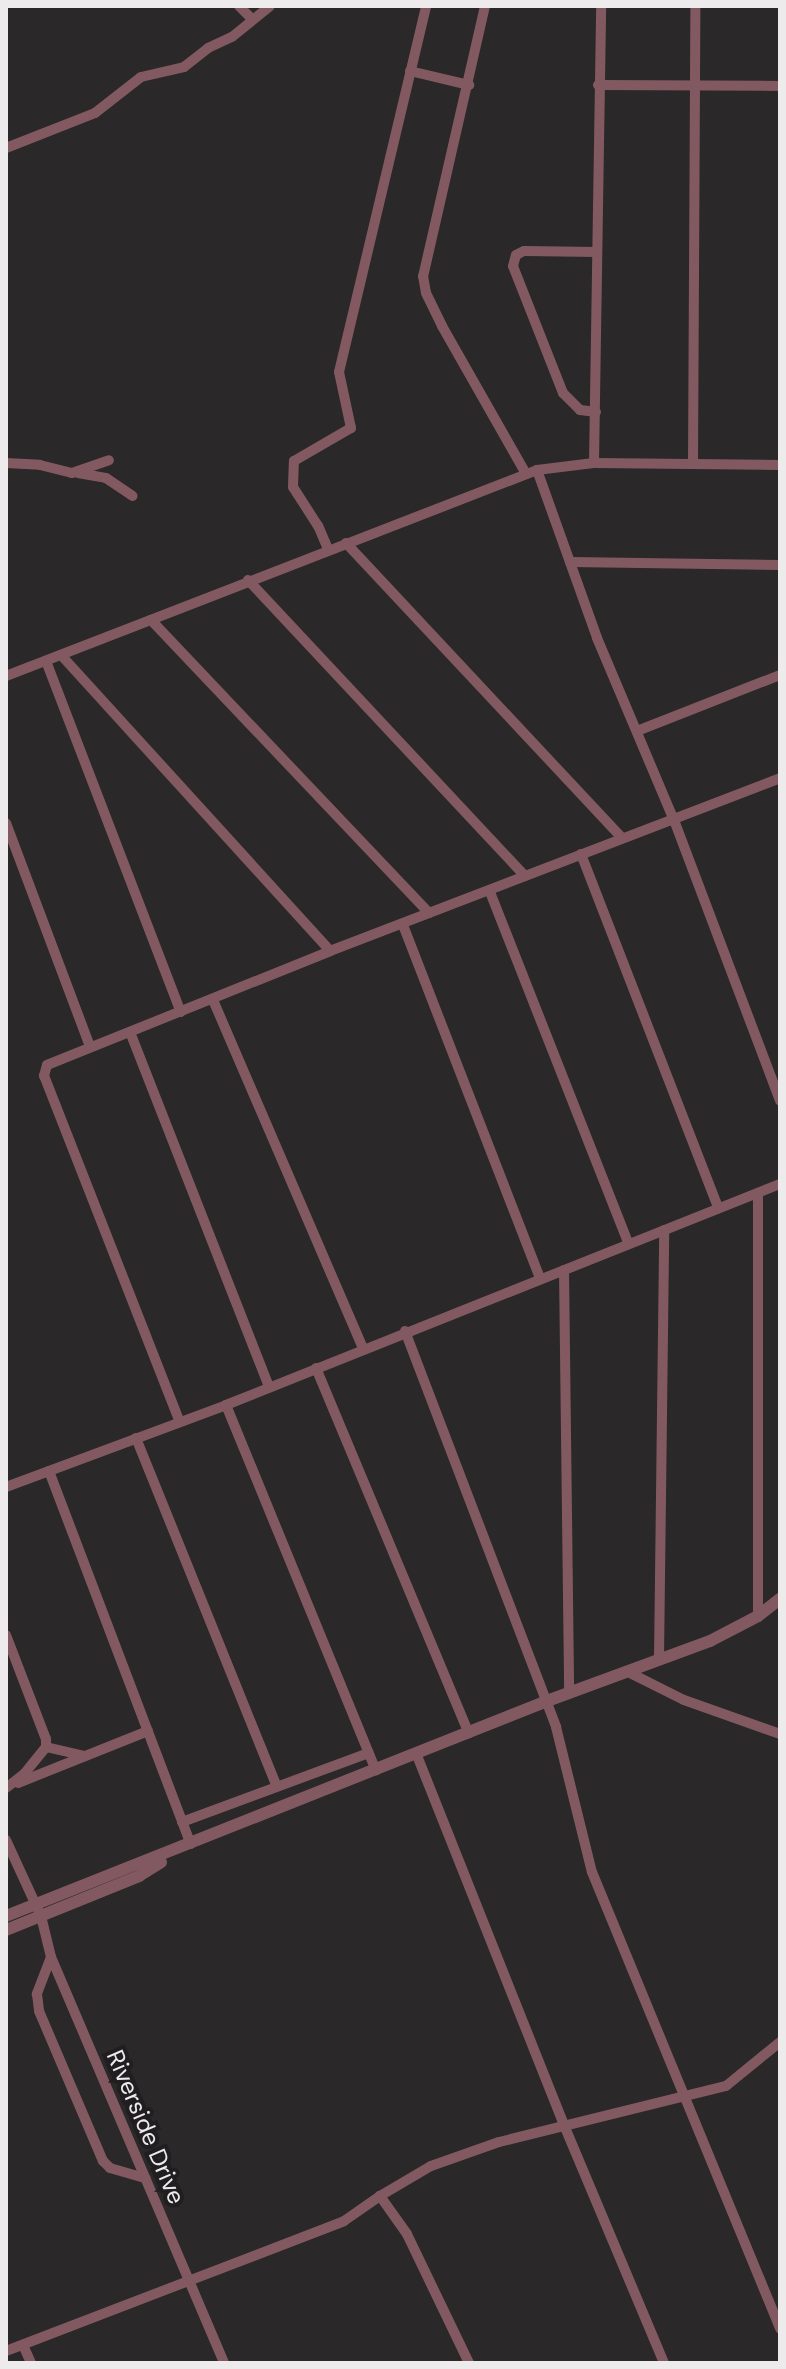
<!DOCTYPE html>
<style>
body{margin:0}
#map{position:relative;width:786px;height:2369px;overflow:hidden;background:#2a2829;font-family:"DM Sans",sans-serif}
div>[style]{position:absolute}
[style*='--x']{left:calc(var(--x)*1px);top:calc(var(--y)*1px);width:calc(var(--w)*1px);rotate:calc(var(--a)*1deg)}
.minor>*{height:10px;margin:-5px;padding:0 5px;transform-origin:5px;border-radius:5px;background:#835961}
.tertiary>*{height:12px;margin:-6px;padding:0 6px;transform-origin:6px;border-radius:6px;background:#835961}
span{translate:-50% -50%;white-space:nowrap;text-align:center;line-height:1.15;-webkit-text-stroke:8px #201e20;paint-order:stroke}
.street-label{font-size:24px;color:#edebec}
.frame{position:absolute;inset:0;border:8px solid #edebec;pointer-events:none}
</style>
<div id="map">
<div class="minor">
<i style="--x:239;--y:6;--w:18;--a:45"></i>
<i style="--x:485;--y:6;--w:277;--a:102.9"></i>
<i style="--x:423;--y:276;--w:17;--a:80"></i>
<i style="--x:426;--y:293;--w:37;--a:64"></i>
<i style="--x:442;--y:326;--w:170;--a:60.4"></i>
<i style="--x:410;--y:71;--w:61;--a:13.3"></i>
<i style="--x:598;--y:85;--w:182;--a:0.3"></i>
<i style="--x:6;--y:148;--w:96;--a:-21.5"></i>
<i style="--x:95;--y:113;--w:58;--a:-38"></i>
<i style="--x:141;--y:77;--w:44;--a:-13.1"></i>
<i style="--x:184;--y:67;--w:31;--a:-38"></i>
<i style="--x:208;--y:48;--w:26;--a:-25"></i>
<i style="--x:232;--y:37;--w:49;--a:-39.2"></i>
<i style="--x:596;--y:412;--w:16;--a:-173"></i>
<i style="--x:580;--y:410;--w:24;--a:-135"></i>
<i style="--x:563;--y:393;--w:136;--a:-111.5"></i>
<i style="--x:513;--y:266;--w:11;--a:-75"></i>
<i style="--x:516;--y:255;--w:9;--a:-27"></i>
<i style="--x:524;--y:251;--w:73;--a:0.8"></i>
<i style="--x:6;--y:463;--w:34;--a:3"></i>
<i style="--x:40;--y:465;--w:33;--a:14"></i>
<i style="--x:72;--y:473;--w:39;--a:-19"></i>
<i style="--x:594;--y:463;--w:457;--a:-89.1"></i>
<i style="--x:693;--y:464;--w:458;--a:-89.7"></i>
<i style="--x:537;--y:470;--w:178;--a:70.3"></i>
<i style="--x:597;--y:638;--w:198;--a:67.1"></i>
<i style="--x:674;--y:820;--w:300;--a:69.3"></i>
<i style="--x:78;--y:473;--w:28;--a:10"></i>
<i style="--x:106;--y:478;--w:32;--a:34"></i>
<i style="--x:346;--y:543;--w:403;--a:46.9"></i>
<i style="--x:328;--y:549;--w:25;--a:-113"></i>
<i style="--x:318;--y:526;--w:46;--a:-122.7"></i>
<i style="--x:293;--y:487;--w:26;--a:-88"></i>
<i style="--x:294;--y:461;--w:66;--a:-30.1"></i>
<i style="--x:351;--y:428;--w:57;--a:-102.1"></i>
<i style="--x:339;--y:372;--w:376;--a:-76.6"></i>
<i style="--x:570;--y:562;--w:210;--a:0.8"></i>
<i style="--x:248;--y:580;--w:405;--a:46.9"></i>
<i style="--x:151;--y:620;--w:404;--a:46.5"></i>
<i style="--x:61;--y:655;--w:400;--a:47.7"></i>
<i style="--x:46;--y:661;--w:376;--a:69"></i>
<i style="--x:6;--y:676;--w:570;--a:-21.2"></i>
<i style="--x:537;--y:470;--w:57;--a:-7"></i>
<i style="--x:594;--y:463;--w:186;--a:0.6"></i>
<i style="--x:637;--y:731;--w:154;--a:-21.4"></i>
<i style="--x:6;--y:823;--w:239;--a:69.4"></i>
<i style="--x:581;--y:854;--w:380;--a:68.8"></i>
<i style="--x:490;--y:892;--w:377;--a:68.5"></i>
<i style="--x:403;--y:925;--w:380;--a:68.8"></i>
<i style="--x:213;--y:1000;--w:379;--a:66.7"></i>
<i style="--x:130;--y:1032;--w:381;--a:68.6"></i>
<i style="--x:758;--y:1193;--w:423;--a:90"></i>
<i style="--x:564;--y:1270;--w:424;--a:89.3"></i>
<i style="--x:405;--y:1331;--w:424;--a:69.1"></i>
<i style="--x:556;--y:1727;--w:149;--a:76.1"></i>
<i style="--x:592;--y:1872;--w:494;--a:67.6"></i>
<i style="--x:316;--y:1368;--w:396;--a:67.3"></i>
<i style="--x:226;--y:1405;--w:395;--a:67.7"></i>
<i style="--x:179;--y:1420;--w:370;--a:-111.4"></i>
<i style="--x:44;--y:1076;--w:11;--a:-75"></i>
<i style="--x:47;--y:1065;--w:305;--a:-21.9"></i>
<i style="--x:330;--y:951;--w:482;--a:-21"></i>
<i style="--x:136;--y:1438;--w:374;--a:68"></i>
<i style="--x:49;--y:1471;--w:399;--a:69.2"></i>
<i style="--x:6;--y:1487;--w:235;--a:-20.4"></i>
<i style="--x:226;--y:1405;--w:596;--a:-21.75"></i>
<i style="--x:6;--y:1635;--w:111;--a:69"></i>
<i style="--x:46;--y:1739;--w:8;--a:90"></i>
<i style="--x:46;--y:1747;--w:35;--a:129"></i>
<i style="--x:24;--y:1774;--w:23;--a:142"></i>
<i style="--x:659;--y:1659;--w:429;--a:-89.3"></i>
<i style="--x:630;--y:1673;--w:60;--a:26.6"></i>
<i style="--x:684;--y:1700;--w:102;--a:19.5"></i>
<i style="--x:46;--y:1747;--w:40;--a:13"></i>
<i style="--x:416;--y:1753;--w:400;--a:68.3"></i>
<i style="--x:564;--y:2125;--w:258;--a:67.2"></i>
<i style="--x:18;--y:1783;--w:140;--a:-21.8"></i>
<i style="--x:182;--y:1822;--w:199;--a:-20.3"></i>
<i style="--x:6;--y:1840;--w:84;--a:65.3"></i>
<i style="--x:41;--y:1916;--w:42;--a:76.3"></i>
<i style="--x:51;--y:1957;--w:441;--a:66.9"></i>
<i style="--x:51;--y:1957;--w:40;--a:111"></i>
<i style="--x:37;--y:1994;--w:17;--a:83"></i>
<i style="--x:39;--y:2011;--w:163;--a:66.9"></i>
<i style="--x:103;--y:2161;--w:10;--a:45"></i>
<i style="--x:110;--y:2168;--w:37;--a:16"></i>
<i style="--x:23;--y:2345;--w:20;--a:66"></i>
<i style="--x:6;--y:2351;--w:362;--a:-21"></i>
<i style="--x:344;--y:2221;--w:44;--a:-34.8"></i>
<i style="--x:469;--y:2363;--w:143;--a:-115.7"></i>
<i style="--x:407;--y:2234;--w:47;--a:-125.4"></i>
<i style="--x:380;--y:2196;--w:59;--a:-30.5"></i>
<i style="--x:431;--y:2166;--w:72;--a:-19.4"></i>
<i style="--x:499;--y:2142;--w:234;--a:-13.9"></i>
<i style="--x:726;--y:2086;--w:70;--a:-39.2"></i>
</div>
<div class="tertiary">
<i style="--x:6;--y:1916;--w:582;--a:-21.67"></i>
<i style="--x:547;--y:1701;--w:174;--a:-20.2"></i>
<i style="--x:710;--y:1641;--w:54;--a:-27.5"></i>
<i style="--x:758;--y:1616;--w:28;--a:-38"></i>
<i style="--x:6;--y:1930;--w:144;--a:-22.1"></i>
<i style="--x:139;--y:1876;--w:26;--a:-32"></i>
</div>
<div class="street-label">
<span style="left:146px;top:2127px;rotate:67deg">Riverside Drive</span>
</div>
<div class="frame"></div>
</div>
